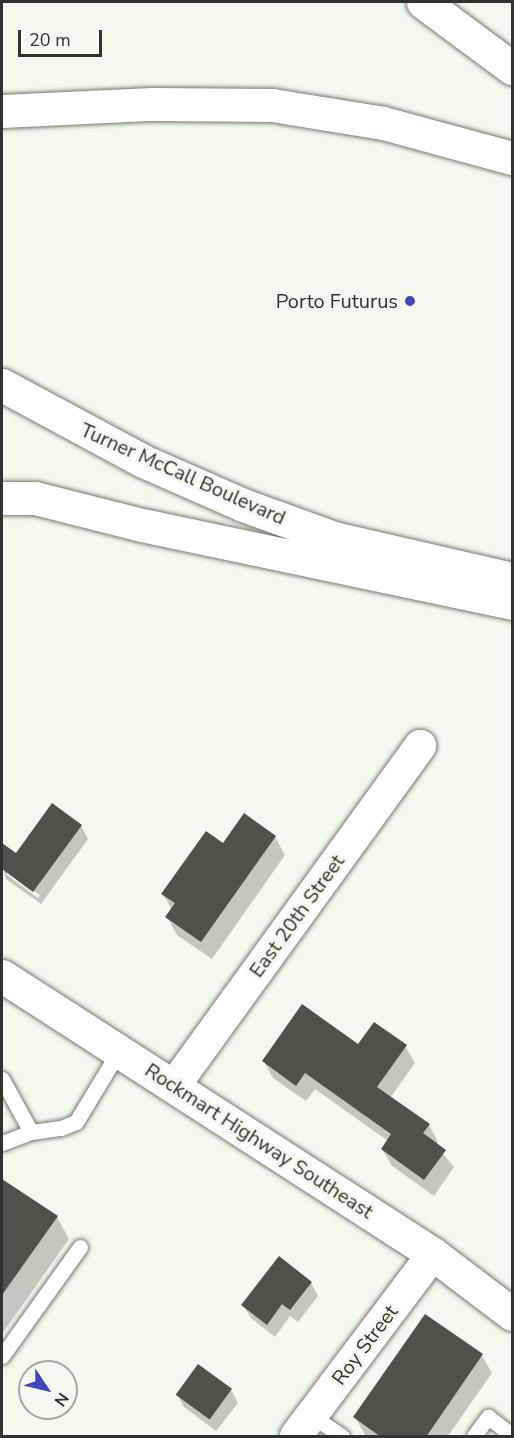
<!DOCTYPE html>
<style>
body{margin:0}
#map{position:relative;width:514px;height:1438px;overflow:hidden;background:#f4f9ed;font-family:"Nunito Sans",sans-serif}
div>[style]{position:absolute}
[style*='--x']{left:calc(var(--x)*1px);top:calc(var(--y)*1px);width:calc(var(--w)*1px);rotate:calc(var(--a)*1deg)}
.shadow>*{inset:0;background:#0003}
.building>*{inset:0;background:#4f5249;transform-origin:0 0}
.roads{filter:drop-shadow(0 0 2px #767a70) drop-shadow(0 0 2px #767a70)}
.lane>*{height:15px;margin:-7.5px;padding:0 7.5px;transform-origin:7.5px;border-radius:7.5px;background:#fff}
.street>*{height:32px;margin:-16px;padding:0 16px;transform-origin:16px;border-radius:16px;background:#fff}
.secondary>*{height:33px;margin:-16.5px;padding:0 16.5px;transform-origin:16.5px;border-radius:16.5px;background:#fff}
.highway>*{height:33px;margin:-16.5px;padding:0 16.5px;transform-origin:16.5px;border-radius:16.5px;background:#fff}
.dots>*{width:16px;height:16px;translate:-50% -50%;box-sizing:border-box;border:3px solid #f4f9ed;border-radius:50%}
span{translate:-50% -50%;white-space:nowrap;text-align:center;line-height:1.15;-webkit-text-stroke:6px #f4f9ed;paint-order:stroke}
.poi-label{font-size:20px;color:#30322e}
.right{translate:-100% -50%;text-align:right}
.street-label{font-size:20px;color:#30322e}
.frame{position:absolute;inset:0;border:3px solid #30322e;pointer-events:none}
.north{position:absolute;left:18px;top:1360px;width:60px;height:60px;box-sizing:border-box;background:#f4f9ed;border:2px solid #a6a9a1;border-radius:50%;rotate:125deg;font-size:16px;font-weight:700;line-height:24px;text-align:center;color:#30322e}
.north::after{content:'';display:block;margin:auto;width:21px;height:27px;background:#3f47bb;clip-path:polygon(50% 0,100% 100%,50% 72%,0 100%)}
.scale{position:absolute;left:18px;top:30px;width:84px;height:27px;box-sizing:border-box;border:3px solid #30322e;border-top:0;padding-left:8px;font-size:18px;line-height:21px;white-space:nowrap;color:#30322e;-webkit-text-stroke:4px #f4f9ed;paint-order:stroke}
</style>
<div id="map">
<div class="shadow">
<i style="clip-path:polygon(evenodd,81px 826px,88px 839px,41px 904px,6px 879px,2px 862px,10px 850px,16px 855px,81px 826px,7px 872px,40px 895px,38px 898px,7px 875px,7px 872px)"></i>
<i style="clip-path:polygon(275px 837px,285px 855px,212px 959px,177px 935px,167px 917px,172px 910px,163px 894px)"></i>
<i style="clip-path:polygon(359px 1046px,405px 1046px,415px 1063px,390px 1098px,429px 1125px,438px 1142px,436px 1145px,454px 1167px,434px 1196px,392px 1166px,382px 1149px,388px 1141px,315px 1089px,306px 1101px,273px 1078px,264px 1062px)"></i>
<i style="clip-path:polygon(8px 1186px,57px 1217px,69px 1239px,2px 1334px,2px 1195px)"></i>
<i style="clip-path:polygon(311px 1283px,318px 1296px,298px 1322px,290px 1316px,275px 1337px,251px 1318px,243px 1305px)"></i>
<i style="clip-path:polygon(482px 1356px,492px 1373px,448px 1436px,365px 1435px,355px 1417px)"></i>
<i style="clip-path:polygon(231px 1390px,238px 1403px,216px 1431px,184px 1407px,177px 1394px)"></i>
</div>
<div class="building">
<i style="clip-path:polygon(52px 803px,82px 825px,33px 892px,2px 869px,2px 843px,16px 853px)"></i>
<i style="clip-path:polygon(244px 813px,276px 836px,201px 942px,165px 917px,175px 903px,161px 894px,206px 831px,223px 843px)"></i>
<i style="clip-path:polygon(302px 1004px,358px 1044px,374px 1022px,407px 1045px,377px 1087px,430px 1124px,423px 1133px,446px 1150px,424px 1180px,381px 1149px,391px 1134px,305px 1073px,296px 1086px,262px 1061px)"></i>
<i style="clip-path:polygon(2px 1179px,58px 1216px,2px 1295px)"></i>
<i style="clip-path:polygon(279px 1256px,312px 1282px,290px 1310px,282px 1304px,267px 1325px,241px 1305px)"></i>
<i style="clip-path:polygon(425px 1314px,483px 1354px,426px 1437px,381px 1437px,353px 1417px)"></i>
<i style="left:198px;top:1364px;width:42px;height:38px;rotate:36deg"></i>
</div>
<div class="roads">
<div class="lane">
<i style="--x:2;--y:1079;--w:60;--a:61.3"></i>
<i style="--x:31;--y:1132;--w:30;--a:-8"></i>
<i style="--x:61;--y:1128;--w:16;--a:-22"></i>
<i style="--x:76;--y:1122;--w:83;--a:-58.8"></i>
<i style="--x:2;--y:1143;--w:31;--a:-21"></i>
<i style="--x:2;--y:1356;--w:134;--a:-54.4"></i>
<i style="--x:312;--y:1416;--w:36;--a:34"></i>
<i style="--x:474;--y:1436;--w:24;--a:-54"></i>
<i style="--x:488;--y:1417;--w:30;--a:37"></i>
</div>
<div class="street">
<i style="--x:174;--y:1086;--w:420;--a:-54.1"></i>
<i style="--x:296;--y:1436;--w:228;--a:-53"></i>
</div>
<div class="secondary">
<i style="--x:2;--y:976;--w:513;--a:32.82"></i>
<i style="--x:433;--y:1254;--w:99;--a:37.2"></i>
</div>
<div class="highway">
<i style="--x:423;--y:2;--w:111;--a:36.6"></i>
<i style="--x:2;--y:111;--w:151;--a:-2.7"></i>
<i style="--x:153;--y:104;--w:119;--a:0.5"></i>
<i style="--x:272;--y:105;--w:112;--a:9.2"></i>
<i style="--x:383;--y:123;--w:134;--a:15.2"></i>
<i style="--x:2;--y:385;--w:160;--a:28.3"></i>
<i style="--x:143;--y:461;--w:109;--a:23.7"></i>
<i style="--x:243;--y:505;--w:97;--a:19.9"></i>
<i style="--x:334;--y:538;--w:183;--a:13"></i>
<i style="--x:2;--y:498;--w:33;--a:0"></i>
<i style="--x:35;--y:498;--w:110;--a:14.2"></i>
<i style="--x:142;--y:525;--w:378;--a:11.9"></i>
</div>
</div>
<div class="dots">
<i style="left:410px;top:301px;background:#3f47bb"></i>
</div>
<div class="poi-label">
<span class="right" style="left:398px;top:301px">Porto Futurus</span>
</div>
<div class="street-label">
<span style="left:183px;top:474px;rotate:24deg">Turner McCall Boulevard</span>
<span style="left:297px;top:916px;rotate:-54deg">East 20th Street</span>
<span style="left:259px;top:1141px;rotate:33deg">Rockmart Highway Southeast</span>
<span style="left:365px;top:1345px;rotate:-53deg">Roy Street</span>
</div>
<div class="frame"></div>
<div class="north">N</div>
<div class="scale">20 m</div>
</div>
